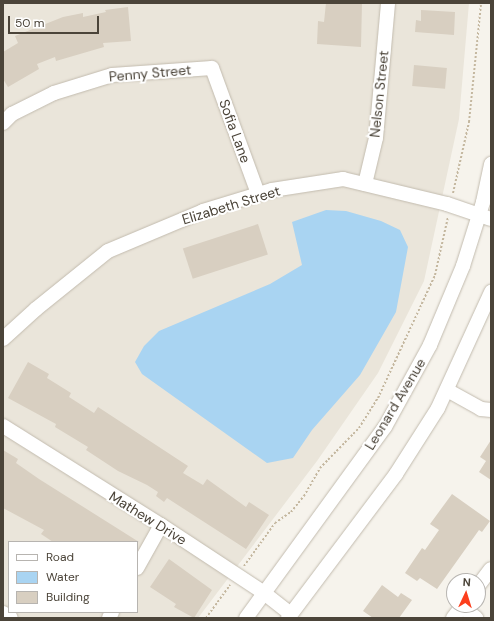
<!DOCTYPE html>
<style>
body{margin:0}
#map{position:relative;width:494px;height:621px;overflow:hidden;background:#f6f3ec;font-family:"DM Sans",sans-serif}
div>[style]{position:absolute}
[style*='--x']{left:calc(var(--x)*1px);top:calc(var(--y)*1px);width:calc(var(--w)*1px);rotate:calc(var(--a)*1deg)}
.residential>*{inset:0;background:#eae5da}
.water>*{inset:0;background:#a9d4f2}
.building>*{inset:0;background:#d8cfc1;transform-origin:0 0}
.path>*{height:2px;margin-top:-1px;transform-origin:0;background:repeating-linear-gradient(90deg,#c4b79f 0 2px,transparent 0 4px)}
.roads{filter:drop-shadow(0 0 1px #c2bbae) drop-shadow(0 0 1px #c2bbae)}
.minor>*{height:14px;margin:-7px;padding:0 7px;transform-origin:7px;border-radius:7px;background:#fff}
span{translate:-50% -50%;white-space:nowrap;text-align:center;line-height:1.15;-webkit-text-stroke:4px #fff;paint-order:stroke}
.street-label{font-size:14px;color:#4b4439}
.frame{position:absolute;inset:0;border:4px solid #4b4439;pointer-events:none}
.legend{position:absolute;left:8px;top:541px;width:130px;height:72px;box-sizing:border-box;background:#fff;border:1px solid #b7b4b0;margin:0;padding:5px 7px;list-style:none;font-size:12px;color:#4b4439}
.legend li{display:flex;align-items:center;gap:8px;height:20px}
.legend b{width:20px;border:1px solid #b7b4b0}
.north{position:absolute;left:446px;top:573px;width:40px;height:40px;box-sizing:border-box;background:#fff;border:1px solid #b7b4b0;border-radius:50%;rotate:4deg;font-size:11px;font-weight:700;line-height:16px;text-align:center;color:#4b4439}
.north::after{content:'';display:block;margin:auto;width:14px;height:18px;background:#fc3f1d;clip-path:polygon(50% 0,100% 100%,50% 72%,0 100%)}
.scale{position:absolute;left:8px;top:16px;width:91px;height:18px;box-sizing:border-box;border:2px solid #4b4439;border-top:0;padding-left:5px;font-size:12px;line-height:14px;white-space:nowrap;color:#4b4439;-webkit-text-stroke:3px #fff;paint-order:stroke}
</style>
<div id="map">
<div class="residential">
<i style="clip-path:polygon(evenodd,3px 3px,469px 3px,459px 119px,424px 281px,378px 373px,317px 461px,198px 618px,3px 618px,3px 3px,9px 542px,137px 542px,137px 612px,9px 612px,9px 542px)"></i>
</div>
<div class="water">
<i style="clip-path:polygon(326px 210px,346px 211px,381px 221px,400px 230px,408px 247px,396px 312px,360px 375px,312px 430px,293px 458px,267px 463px,142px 374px,135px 362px,144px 346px,159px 331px,270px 284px,302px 265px,292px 222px)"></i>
</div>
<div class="building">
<i style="clip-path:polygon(326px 3px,362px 3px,361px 47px,317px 44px,318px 21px,324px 22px)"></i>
<i style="clip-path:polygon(128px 7px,131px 41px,103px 43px,104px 47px,56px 61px,55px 57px,37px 64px,39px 69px,8px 87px,3px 79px,3px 52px,18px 43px,15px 36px,63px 17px,83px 13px,83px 17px,106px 12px,105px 10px)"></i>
<i style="clip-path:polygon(421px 10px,455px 12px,454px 35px,415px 32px,416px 20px,421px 21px)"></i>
<i style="left:414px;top:65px;width:33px;height:21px;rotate:5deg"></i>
<i style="left:258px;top:224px;width:32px;height:79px;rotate:72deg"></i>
<i style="clip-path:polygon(28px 362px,49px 374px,47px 378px,71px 393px,69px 397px,94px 413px,98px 407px,188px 466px,183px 473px,203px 485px,207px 479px,246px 507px,249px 502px,269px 515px,246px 549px,167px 498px,164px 502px,156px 496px,158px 492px,147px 485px,118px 471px,86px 450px,88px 447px,55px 427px,56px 424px,8px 398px)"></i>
<i style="clip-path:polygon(491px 440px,491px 480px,479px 472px,486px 461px,480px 457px)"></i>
<i style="clip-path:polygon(3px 450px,18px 459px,16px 463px,39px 479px,139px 542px,53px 542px,41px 534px,44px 530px,3px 508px)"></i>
<i style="clip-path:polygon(452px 494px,490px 521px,482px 532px,479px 530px,437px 589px,420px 578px,417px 581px,405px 573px,422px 548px,425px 550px,439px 530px,430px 524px)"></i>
<i style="clip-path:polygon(169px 559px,212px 590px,194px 618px,174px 607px,176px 604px,150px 587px)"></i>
<i style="clip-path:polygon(382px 585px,398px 597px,401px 593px,412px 600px,399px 618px,373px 618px,363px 611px)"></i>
</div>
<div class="path">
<i style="--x:453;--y:193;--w:73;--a:-77.3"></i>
<i style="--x:469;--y:122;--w:120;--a:-84.2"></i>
<i style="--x:244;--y:566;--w:53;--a:-54.2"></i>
<i style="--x:275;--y:523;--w:19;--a:-35"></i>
<i style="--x:291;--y:512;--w:21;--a:-51"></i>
<i style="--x:304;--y:496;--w:32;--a:-60"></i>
<i style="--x:320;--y:468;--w:56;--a:-45.7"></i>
<i style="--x:359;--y:428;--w:36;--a:-58"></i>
<i style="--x:378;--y:398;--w:136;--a:-65.1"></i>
<i style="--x:435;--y:275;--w:59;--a:-77.4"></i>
<i style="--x:206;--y:618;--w:41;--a:-54"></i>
</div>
<div class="roads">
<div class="minor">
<i style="--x:3;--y:123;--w:13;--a:-45"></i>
<i style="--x:12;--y:114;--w:47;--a:-26.6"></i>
<i style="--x:54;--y:93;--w:61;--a:-17.2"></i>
<i style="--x:112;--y:75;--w:100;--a:-4"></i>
<i style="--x:212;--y:68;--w:134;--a:69.9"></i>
<i style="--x:365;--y:184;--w:47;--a:-76.6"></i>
<i style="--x:376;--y:138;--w:136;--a:-84.9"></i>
<i style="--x:3;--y:339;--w:45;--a:-42.3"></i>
<i style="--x:36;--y:309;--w:92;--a:-38.9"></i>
<i style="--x:108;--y:251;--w:103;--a:-22.8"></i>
<i style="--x:203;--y:211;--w:72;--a:-16.9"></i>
<i style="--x:272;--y:190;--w:72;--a:-8.8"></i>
<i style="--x:343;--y:179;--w:107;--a:13.5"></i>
<i style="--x:447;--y:204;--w:46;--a:18.8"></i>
<i style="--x:447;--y:390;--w:39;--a:29"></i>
<i style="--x:481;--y:409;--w:10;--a:6"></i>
<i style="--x:3;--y:426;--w:186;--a:32.1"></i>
<i style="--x:161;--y:525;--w:123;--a:33.4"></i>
<i style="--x:264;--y:593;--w:34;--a:38"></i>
<i style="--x:137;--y:568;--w:49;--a:-60.8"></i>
<i style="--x:478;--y:586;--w:21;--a:-53"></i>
<i style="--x:462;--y:607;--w:18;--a:38"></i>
<i style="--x:3;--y:613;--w:9;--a:32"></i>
<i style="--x:109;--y:618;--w:7;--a:-63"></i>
<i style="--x:246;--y:618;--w:236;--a:-54"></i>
<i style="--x:385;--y:427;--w:94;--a:-61.2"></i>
<i style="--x:430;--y:345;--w:86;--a:-67.3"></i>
<i style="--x:463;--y:266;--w:67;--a:-72.6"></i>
<i style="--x:483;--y:202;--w:39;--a:-78"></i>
<i style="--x:288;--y:618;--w:180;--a:-53.1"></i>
<i style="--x:396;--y:474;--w:78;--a:-57.5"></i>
<i style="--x:438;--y:408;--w:128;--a:-65.4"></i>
<i style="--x:453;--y:618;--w:16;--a:-52"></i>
</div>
</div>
<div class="street-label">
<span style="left:150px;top:73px;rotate:-5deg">Penny Street</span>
<span style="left:379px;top:94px;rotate:-84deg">Nelson Street</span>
<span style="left:235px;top:131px;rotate:70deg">Sofia Lane</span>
<span style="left:231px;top:205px;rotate:-17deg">Elizabeth Street</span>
<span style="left:395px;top:404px;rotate:-59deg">Leonard Avenue</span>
<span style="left:148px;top:518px;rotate:32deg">Mathew Drive</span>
</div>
<div class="frame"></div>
<ul class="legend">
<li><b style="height:5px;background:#fff"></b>Road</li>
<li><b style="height:11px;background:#a9d4f2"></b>Water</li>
<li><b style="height:11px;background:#d8cfc1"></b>Building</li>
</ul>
<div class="north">N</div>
<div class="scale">50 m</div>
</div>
